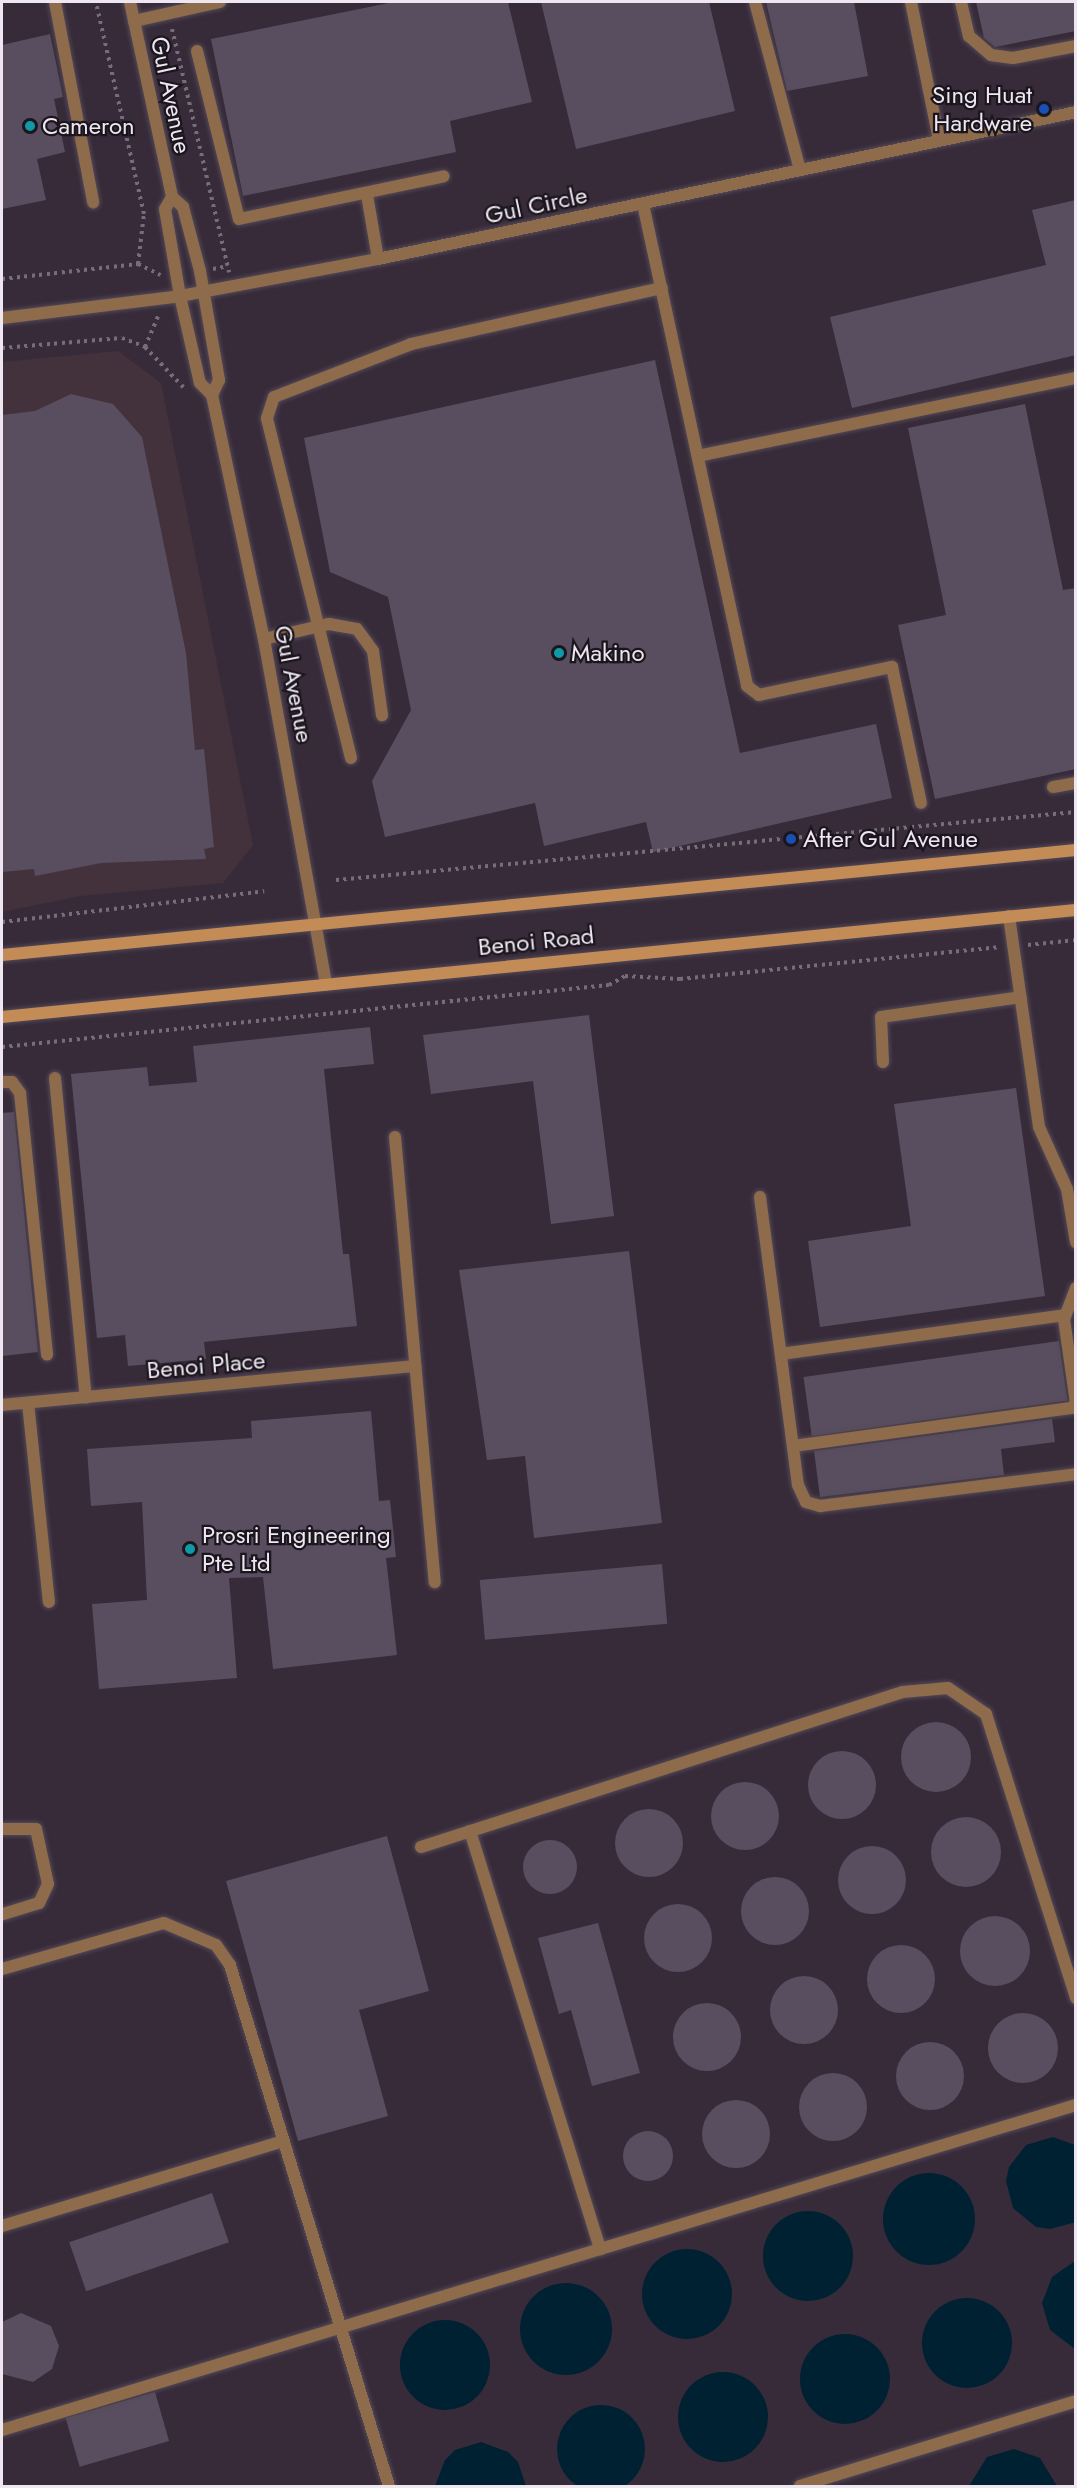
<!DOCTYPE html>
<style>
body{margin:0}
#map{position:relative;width:1077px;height:2488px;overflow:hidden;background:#372b3a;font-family:Jost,sans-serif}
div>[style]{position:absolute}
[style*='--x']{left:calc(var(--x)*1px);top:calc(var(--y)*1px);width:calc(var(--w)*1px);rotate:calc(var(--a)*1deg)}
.industrial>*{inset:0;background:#43323c}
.water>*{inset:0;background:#002132}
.round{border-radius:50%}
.building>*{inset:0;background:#594e5f;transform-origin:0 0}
.path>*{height:4px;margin-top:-2px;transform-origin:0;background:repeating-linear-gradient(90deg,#776c7a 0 3px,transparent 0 7.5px)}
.roads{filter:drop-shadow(0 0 2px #544957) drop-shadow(0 0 2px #544957)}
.lane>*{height:12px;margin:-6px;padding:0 6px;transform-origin:6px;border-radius:6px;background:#8e6c4b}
.street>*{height:12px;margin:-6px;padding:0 6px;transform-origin:6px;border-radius:6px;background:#8e6c4b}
.secondary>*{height:12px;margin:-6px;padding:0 6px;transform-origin:6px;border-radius:6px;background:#c38c56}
.dots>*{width:16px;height:16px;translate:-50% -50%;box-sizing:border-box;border:3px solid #1b161d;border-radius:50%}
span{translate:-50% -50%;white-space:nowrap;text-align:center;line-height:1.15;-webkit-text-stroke:4.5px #1b161d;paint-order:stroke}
.street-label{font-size:24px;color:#eee6f0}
.poi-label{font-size:24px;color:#eee6f0}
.right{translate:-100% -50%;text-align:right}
.left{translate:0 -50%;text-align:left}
.frame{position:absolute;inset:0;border:3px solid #eee6f0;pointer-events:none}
</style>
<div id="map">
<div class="industrial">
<i style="clip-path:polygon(118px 351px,161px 383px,253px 845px,223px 883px,80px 896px,2px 912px,2px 362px)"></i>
</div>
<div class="water">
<i style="clip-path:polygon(1053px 2137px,1075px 2145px,1076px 2222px,1050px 2229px,1036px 2227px,1013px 2208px,1006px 2181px,1009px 2167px,1026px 2145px)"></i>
<i class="round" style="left:883px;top:2173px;width:92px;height:92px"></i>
<i class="round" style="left:763px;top:2211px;width:90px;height:90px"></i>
<i class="round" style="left:642px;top:2249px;width:90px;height:90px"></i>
<i style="clip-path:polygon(1075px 2261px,1075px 2349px,1050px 2330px,1042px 2303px,1052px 2277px)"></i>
<i class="round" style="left:520px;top:2283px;width:92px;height:92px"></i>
<i class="round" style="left:922px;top:2298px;width:90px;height:90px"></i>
<i class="round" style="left:400px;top:2320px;width:90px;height:90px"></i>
<i class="round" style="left:800px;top:2334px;width:90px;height:90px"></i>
<i class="round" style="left:678px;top:2372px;width:90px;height:90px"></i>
<i class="round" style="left:557px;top:2405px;width:88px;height:88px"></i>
<i style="clip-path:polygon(481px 2442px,508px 2452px,518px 2462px,526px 2486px,435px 2486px,445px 2460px,455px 2450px)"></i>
<i style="clip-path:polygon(1014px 2449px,1040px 2458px,1057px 2486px,969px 2486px,987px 2457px)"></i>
</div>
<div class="building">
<i style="clip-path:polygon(394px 2px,508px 2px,532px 102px,450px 121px,456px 152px,243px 196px,211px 39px)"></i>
<i style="clip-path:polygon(541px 2px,709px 2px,735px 111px,576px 149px)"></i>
<i style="clip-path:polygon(766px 2px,854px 2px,868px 76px,787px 91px)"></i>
<i style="clip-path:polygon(976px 2px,1076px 2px,1076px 31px,995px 47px,984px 38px)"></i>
<i style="clip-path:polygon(50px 34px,63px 97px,54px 99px,65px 152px,37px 159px,46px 200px,2px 209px,2px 45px)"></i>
<i style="clip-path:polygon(1076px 200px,1076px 355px,852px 408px,830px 317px,1046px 265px,1032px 210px)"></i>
<i style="clip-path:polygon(655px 360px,740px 753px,876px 724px,892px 798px,653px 852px,646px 822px,544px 846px,535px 803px,385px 837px,372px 781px,411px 710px,388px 597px,330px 572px,304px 438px)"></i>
<i style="clip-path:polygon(71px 394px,113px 404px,142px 437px,186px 653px,195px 750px,204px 749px,214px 847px,204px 849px,206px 859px,101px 863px,35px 876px,34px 869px,2px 872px,2px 415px,35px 411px)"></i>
<i style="clip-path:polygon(1025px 404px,1063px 590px,1076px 588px,1076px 769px,935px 799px,898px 625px,946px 615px,908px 428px)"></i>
<i style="clip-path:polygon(589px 1015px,614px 1216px,551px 1224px,533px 1081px,431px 1094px,423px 1035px)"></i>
<i style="clip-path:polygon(370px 1027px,374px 1064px,324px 1069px,343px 1254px,349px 1254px,357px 1326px,204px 1342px,206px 1359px,128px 1366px,125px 1335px,97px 1338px,71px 1074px,147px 1067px,149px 1086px,197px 1082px,193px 1046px)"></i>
<i style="clip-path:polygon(1016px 1088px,1045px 1296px,820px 1327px,808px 1241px,911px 1226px,894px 1104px)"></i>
<i style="clip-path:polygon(14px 1112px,38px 1352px,2px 1356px,2px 1113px)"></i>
<i style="clip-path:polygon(629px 1251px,662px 1523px,534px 1538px,525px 1456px,487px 1460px,459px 1270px)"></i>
<i style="left:1059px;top:1341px;width:60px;height:258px;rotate:82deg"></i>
<i style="clip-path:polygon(371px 1411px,379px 1501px,390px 1500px,396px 1557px,386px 1558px,397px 1655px,273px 1669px,263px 1577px,229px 1578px,237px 1678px,99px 1689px,92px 1604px,147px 1600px,142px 1502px,91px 1506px,87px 1449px,252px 1438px,251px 1421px)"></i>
<i style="clip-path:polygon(1052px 1419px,1055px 1442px,1001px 1449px,1004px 1475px,820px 1497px,814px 1451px)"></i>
<i style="left:662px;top:1564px;width:60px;height:183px;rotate:85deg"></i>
<i class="round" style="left:901px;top:1722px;width:70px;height:70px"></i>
<i class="round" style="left:808px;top:1751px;width:68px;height:68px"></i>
<i class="round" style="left:711px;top:1782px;width:68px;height:68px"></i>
<i class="round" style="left:615px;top:1809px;width:68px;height:68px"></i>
<i class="round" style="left:931px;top:1817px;width:70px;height:70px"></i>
<i style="clip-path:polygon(387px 1836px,429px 1991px,359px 2010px,388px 2116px,298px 2141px,226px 1881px)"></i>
<i class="round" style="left:523px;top:1840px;width:54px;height:54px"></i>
<i class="round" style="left:838px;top:1846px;width:68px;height:68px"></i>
<i class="round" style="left:741px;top:1877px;width:68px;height:68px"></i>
<i class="round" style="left:644px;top:1904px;width:68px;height:68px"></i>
<i class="round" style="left:960px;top:1916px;width:70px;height:70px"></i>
<i style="clip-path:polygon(598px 1923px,640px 2073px,592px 2086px,571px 2010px,559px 2014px,538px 1938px)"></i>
<i class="round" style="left:867px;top:1945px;width:68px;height:68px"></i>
<i class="round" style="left:770px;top:1976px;width:68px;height:68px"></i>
<i class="round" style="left:673px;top:2003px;width:68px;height:68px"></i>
<i class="round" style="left:988px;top:2013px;width:70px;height:70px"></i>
<i class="round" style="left:896px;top:2042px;width:68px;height:68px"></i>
<i class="round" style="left:799px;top:2073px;width:68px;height:68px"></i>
<i class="round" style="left:702px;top:2100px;width:68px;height:68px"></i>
<i class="round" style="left:623px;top:2131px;width:50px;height:50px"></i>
<i style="left:212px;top:2193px;width:52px;height:151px;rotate:71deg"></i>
<i style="clip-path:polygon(21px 2313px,51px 2326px,59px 2346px,52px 2369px,33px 2382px,2px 2374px,2px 2322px)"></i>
<i style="left:155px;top:2392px;width:51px;height:93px;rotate:74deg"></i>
</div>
<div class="path">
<i style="--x:172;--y:29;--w:250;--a:76.8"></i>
<i style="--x:138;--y:264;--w:25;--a:26"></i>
<i style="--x:213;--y:269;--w:15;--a:-11"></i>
<i style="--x:2;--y:279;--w:137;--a:-6.3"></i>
<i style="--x:138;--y:264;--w:50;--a:-83.2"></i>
<i style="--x:144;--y:214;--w:217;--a:-102.8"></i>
<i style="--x:145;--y:347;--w:36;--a:-67"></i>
<i style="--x:2;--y:348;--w:120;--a:-4.8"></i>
<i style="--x:122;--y:338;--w:25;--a:21"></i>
<i style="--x:145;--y:347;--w:58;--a:46.4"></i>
<i style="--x:336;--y:880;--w:743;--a:-5.25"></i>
<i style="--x:2;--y:922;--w:264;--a:-6.7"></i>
<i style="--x:1028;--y:945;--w:48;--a:-5.9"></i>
<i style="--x:2;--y:1047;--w:610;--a:-5.83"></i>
<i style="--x:609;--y:985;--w:18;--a:-29"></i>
<i style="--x:625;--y:976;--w:55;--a:3.1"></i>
<i style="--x:680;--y:979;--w:322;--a:-5.7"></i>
</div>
<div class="roads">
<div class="lane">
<i style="--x:55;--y:2;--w:204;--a:79.2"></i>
<i style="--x:755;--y:2;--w:174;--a:75"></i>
<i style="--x:961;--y:2;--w:35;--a:77"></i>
<i style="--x:969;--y:36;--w:29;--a:41"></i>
<i style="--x:991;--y:55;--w:22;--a:8"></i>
<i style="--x:1013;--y:58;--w:64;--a:-10.8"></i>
<i style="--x:134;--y:21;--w:88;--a:-12.5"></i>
<i style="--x:197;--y:51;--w:173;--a:76"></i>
<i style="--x:239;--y:219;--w:209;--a:-11.8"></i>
<i style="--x:367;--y:195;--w:65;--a:80.2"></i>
<i style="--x:643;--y:204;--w:493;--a:77.8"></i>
<i style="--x:747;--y:686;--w:15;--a:37"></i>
<i style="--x:759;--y:695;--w:136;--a:-11.9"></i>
<i style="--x:892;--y:667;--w:139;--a:78"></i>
<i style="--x:698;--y:456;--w:386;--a:-11.7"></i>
<i style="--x:264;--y:639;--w:67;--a:-13"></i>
<i style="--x:329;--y:624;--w:28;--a:10"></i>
<i style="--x:357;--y:629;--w:27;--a:54"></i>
<i style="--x:373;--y:651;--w:65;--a:82"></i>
<i style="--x:351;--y:758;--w:350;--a:-103.9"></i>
<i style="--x:267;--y:418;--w:22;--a:-72"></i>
<i style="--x:274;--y:397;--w:147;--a:-21.1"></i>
<i style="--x:411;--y:344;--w:257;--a:-12.6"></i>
<i style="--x:1053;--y:787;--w:23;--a:-10"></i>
<i style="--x:1009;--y:916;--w:213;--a:81.9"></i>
<i style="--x:1039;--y:1127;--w:68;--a:65.7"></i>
<i style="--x:1067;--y:1189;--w:54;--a:80.4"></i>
<i style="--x:883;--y:1062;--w:45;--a:-92.5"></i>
<i style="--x:881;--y:1017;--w:141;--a:-8.1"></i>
<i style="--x:55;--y:1078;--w:321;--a:84.5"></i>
<i style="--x:2;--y:1082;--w:10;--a:0"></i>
<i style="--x:12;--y:1082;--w:14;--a:54"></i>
<i style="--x:20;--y:1093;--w:263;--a:84.1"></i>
<i style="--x:760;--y:1197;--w:290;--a:82.5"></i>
<i style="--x:798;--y:1485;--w:19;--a:65"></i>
<i style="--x:806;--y:1502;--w:15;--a:16"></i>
<i style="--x:820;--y:1506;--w:258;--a:-7.1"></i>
<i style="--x:1076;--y:1288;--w:33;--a:111"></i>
<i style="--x:1064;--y:1319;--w:85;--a:81.9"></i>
<i style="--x:781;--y:1354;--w:286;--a:-7.8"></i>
<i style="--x:28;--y:1403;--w:200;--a:84"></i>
<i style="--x:793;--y:1446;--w:286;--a:-7.8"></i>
<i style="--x:2;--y:1829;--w:34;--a:0"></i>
<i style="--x:36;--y:1829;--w:56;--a:77.7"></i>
<i style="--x:48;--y:1884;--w:21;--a:115"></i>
<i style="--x:39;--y:1903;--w:39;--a:163"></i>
<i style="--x:470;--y:1831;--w:438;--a:72.7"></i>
<i style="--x:421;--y:1847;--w:506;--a:-17.83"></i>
<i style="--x:903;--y:1692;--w:45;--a:-5.1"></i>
<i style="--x:948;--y:1688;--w:46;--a:34.4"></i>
<i style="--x:986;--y:1714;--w:298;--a:72.4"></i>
<i style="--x:2;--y:1969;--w:168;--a:-15.9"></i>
<i style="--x:164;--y:1923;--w:56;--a:22.9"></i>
<i style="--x:216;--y:1945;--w:24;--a:55"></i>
<i style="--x:230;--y:1965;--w:545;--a:73.03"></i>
<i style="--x:2;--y:2226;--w:294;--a:-16.8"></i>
<i style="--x:2;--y:2430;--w:1122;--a:-16.84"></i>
<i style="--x:800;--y:2486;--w:289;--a:-17.1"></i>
</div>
<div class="street">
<i style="--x:130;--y:2;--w:199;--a:77.8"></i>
<i style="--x:172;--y:197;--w:15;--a:42"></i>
<i style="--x:183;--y:207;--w:66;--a:75.1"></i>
<i style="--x:200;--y:271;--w:111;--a:80.1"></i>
<i style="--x:219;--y:380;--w:17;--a:115"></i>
<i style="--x:911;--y:2;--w:141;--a:78.5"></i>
<i style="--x:172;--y:197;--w:14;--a:120"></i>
<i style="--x:165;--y:209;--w:88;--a:80.2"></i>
<i style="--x:180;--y:296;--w:89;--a:77.1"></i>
<i style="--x:200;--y:383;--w:17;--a:45"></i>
<i style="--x:212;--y:395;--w:249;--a:78"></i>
<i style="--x:264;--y:639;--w:351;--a:79.8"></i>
<i style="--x:2;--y:318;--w:179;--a:-7"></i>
<i style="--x:180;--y:296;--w:201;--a:-10.6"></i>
<i style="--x:378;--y:259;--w:713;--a:-11.89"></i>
<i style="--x:395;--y:1137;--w:447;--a:84.9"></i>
<i style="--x:2;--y:1405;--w:415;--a:-5.4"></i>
</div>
<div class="secondary">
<i style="--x:2;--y:955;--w:1079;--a:-5.58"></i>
<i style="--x:2;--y:1017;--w:1079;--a:-5.69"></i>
</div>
</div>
<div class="dots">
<i style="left:1044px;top:109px;background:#1a4fb4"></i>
<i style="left:30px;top:126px;background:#0f9aa8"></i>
<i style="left:559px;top:653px;background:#0f9aa8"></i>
<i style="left:791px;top:839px;background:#1a4fb4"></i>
<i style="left:190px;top:1549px;background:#0f9aa8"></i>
</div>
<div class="street-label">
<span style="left:171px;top:95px;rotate:78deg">Gul Avenue</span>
<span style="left:536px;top:205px;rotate:-12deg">Gul Circle</span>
<span style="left:294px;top:684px;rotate:79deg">Gul Avenue</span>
<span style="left:536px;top:941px;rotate:-6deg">Benoi Road</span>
<span style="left:206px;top:1365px;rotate:-5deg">Benoi Place</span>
</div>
<div class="poi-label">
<span class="right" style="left:1032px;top:109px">Sing Huat<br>Hardware</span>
<span class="left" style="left:42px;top:126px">Cameron</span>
<span class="left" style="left:571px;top:653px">Makino</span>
<span class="left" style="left:803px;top:839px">After Gul Avenue</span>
<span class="left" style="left:202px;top:1549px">Prosri Engineering<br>Pte Ltd</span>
</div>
<div class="frame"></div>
</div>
